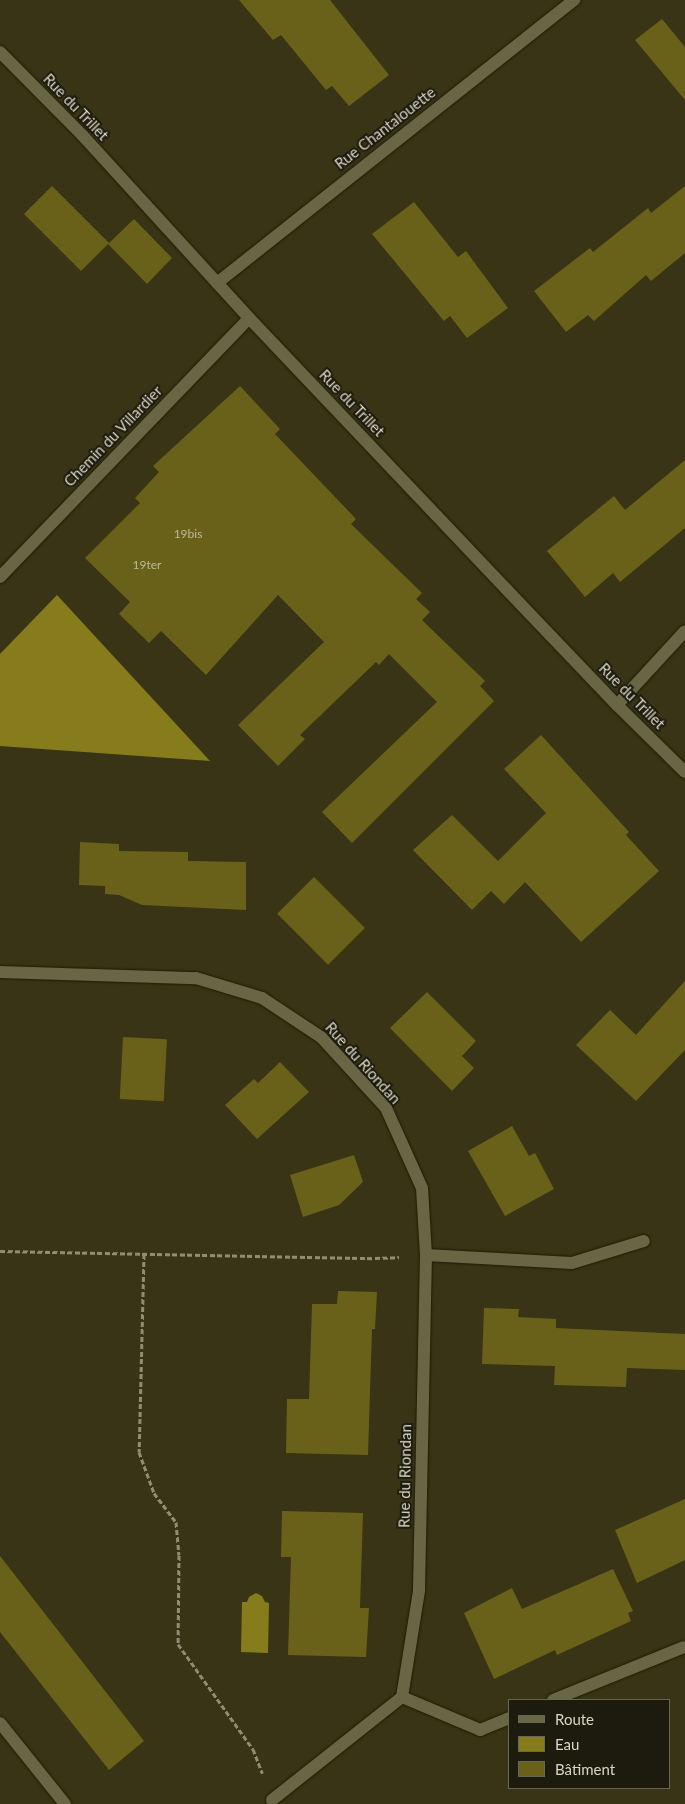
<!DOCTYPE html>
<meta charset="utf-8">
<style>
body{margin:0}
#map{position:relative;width:685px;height:1804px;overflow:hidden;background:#383415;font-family:Lato,sans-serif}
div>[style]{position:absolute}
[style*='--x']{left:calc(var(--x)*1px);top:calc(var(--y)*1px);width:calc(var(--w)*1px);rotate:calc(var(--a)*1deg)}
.water>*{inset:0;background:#877c1b}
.building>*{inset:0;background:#69611a;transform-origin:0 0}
.path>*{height:3px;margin-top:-1.5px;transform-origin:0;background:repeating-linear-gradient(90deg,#908d75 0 5px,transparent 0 7.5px)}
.roads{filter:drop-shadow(0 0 1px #1f1b00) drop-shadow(0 0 1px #1f1b00)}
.street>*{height:12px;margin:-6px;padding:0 6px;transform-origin:6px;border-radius:6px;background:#696645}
span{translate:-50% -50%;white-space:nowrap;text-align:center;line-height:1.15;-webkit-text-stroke:4px #1d1b0e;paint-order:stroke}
.number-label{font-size:12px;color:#bcb99a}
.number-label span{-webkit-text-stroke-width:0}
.street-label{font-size:15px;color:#d8d6c4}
.legend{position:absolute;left:508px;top:1699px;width:162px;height:90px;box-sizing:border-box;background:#1d1b0e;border:1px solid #686657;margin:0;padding:6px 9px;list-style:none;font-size:15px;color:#d8d6c4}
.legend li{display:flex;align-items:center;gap:10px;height:25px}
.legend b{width:25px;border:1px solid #686657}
</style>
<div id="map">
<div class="water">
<i style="clip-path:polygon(57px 595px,210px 761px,0 746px,0 654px)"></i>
<i style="clip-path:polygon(256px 1593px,262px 1596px,265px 1602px,269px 1603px,268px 1653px,241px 1652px,242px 1602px,247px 1602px,249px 1597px)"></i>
</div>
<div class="building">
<i style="clip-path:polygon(239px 0,330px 0,389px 75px,349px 106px,332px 86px,326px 90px,281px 35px,273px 40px)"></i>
<i style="clip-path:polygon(662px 19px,685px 47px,685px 100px,635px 40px)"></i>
<i style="clip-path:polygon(52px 186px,109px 243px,134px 219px,172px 258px,147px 284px,108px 244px,81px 271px,24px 214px)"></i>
<i style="clip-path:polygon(685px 186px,685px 253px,651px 281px,646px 275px,594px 321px,588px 315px,566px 332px,534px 291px,590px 248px,593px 252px,648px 208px,651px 213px)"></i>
<i style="clip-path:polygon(414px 202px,458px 257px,466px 251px,508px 308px,467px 338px,450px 316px,444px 321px,372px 234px)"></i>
<i style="clip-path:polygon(240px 386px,280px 429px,275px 434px,356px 519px,351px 524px,422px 593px,416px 599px,430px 612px,422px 620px,485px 681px,480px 686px,494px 701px,352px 843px,322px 812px,437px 702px,389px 654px,379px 665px,376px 662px,300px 735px,305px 739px,278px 766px,238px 725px,324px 642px,278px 595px,206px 675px,161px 631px,149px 643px,119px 614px,130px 602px,85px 558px,140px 503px,135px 498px,159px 472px,153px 466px)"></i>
<i style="clip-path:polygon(685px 460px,685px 528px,620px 582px,613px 573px,585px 597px,547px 551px,614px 496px,625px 510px)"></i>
<i style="clip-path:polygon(541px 735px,629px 832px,626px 835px,659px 871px,581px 942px,525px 882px,504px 904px,491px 891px,472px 910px,413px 850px,452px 815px,498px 861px,546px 813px,504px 769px)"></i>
<i style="clip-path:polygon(80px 842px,119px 844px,119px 851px,188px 852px,188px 861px,246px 862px,246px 910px,142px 905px,119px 895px,105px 894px,105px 886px,79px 885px)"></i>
<i style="left:314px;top:877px;width:72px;height:52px;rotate:45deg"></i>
<i style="clip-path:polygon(685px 981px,685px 1050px,636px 1101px,576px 1045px,610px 1010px,636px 1035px)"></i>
<i style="clip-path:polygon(427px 992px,476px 1041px,462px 1056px,474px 1068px,452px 1091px,390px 1028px)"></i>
<i style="left:123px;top:1037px;width:44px;height:62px;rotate:3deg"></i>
<i style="clip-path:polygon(280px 1062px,309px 1092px,257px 1139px,225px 1105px,254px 1079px,258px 1083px)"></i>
<i style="clip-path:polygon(512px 1126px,529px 1156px,535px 1153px,554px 1189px,505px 1216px,468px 1151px)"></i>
<i style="clip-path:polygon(354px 1155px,363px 1182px,339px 1205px,303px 1217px,290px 1175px)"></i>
<i style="clip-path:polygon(338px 1291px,377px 1292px,375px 1329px,372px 1329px,368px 1455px,286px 1453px,287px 1399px,309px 1399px,312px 1304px,337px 1304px)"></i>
<i style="clip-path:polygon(484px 1308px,519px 1309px,518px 1317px,556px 1319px,556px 1328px,685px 1334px,685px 1370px,627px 1368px,626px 1387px,554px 1385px,555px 1366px,482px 1364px)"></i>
<i style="clip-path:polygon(685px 1499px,685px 1560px,637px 1583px,615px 1530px)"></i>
<i style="clip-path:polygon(282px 1511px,363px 1513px,360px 1608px,369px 1608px,366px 1657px,288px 1655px,291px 1557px,281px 1557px)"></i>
<i style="clip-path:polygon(0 1556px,144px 1741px,109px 1770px,0 1632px)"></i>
<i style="clip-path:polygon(613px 1569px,633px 1611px,628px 1613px,631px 1621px,557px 1655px,555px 1650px,494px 1679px,464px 1613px,512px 1588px,522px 1609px)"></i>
</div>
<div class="path">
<i style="--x:0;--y:1251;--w:375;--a:1.1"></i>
<i style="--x:375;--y:1258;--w:24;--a:-2"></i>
<i style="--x:144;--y:1254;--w:198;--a:91.4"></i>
<i style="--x:139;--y:1452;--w:44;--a:69.9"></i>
<i style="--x:154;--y:1493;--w:36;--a:53"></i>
<i style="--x:176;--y:1522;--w:33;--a:85"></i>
<i style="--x:179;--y:1555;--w:89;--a:90.6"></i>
<i style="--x:178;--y:1644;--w:129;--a:54.5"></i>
<i style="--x:253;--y:1749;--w:26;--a:69"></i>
</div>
<div class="roads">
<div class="street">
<i style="--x:0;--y:52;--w:118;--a:45.3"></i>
<i style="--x:83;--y:136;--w:246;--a:47.6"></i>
<i style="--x:249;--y:318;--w:376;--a:46.5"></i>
<i style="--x:508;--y:591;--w:158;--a:46.3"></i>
<i style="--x:617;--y:705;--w:95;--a:44.6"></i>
<i style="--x:217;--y:283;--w:456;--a:-38.4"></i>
<i style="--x:0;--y:577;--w:359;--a:-46.1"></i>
<i style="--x:617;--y:705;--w:100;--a:-47.4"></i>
<i style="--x:0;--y:972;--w:196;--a:1.8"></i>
<i style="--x:196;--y:978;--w:69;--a:16.9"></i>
<i style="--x:262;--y:998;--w:71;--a:33.5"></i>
<i style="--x:321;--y:1037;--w:96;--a:47.5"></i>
<i style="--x:386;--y:1108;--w:88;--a:65.8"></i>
<i style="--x:422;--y:1188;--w:67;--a:86.6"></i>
<i style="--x:426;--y:1255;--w:336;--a:91.2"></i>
<i style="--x:419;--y:1591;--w:107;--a:99.1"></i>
<i style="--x:426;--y:1255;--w:146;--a:3.1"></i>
<i style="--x:572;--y:1263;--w:75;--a:-17"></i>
<i style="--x:553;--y:1700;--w:141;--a:-22"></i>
<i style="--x:0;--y:1723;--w:104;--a:51.3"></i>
<i style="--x:272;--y:1800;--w:166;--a:-38.4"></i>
<i style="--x:402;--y:1697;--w:85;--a:22.9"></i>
<i style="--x:480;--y:1730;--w:31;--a:-22"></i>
</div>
</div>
<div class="number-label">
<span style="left:188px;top:534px">19bis</span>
<span style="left:147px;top:565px">19ter</span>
</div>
<div class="street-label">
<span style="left:76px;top:107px;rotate:46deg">Rue du Trillet</span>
<span style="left:385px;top:128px;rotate:-38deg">Rue Chantalouette</span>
<span style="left:352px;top:403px;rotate:46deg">Rue du Trillet</span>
<span style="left:113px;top:436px;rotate:-46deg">Chemin du Villardier</span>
<span style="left:632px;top:696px;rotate:45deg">Rue du Trillet</span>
<span style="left:363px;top:1063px;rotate:48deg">Rue du Riondan</span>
<span style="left:405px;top:1476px;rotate:-89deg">Rue du Riondan</span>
</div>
<ul class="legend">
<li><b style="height:6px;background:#696645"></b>Route</li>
<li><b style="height:14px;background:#877c1b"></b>Eau</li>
<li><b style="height:14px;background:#69611a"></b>Bâtiment</li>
</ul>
</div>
